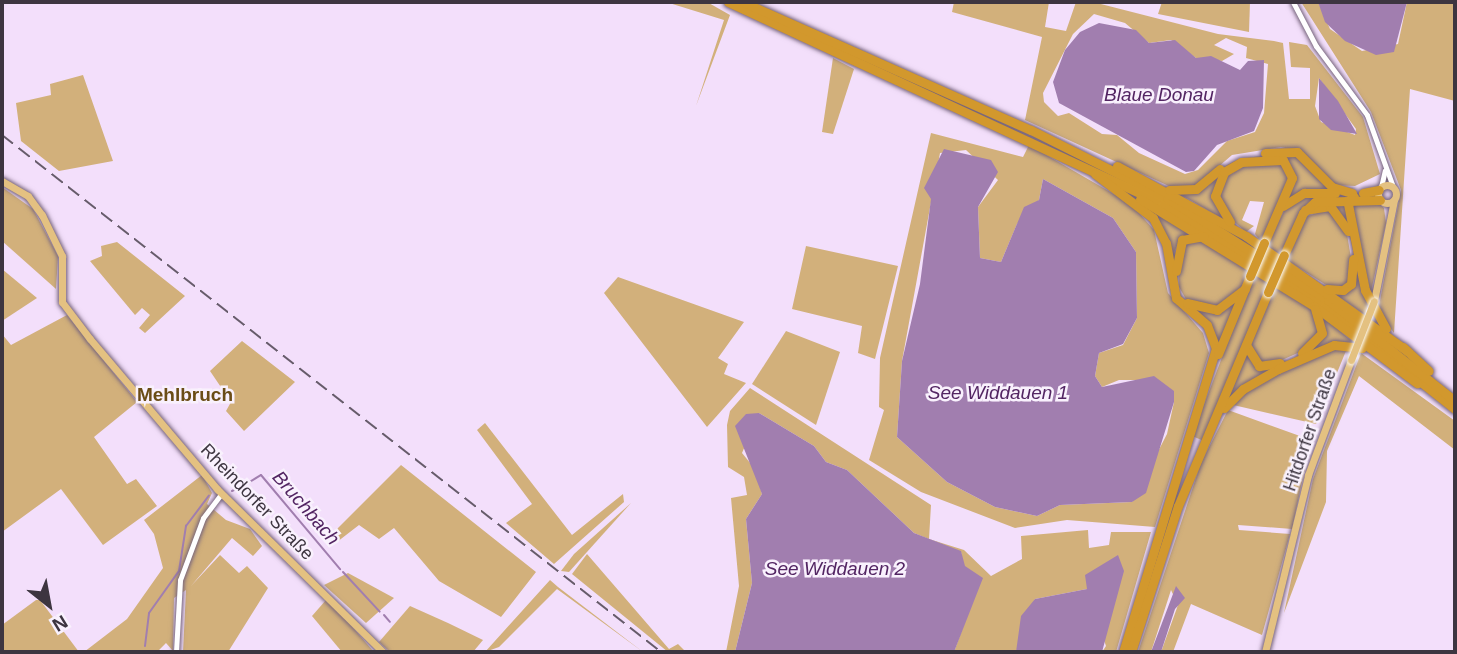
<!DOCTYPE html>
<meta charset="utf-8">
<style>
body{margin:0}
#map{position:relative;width:1457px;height:654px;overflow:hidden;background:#f3dffb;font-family:Arial,sans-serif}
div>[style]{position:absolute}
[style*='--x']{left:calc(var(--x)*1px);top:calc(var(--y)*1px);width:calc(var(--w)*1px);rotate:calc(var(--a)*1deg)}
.green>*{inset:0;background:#d2b07b}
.water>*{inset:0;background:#a17eaf}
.stream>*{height:2px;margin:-1px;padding:0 1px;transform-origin:1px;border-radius:1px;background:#a17eaf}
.roads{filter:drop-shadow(0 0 2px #76647c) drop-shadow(0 0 2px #76647c)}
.minor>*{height:5px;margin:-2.5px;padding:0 2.5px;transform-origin:2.5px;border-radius:2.5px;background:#fff}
.major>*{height:7px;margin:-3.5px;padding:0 3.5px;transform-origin:3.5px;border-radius:3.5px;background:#e4c181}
.major>.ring{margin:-3.5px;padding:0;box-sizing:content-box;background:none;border:7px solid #e4c181;border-radius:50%}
.highway>*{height:9px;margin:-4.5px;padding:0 4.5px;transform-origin:4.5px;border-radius:4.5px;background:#d2982d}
.rail>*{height:2px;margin-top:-1px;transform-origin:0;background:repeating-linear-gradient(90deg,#665b6a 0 14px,transparent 0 21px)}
.bridges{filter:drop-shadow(0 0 2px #fff) drop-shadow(0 0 2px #fff)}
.major-bridge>*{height:7px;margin:-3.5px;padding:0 3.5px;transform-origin:3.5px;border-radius:3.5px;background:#e4c181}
.highway-bridge>*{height:9px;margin:-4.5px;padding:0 4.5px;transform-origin:4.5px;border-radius:4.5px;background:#d2982d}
span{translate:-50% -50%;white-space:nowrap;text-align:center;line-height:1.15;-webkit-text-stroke:5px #f9f1fd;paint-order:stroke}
.street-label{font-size:18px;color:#3d3540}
.water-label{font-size:19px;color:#532563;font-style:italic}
.neighbourhood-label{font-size:19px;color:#6a4c16;font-weight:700}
.frame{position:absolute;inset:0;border:4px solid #3d3540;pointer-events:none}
.north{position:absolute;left:14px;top:570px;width:70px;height:70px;-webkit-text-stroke:5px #f9f1fd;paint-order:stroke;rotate:149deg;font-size:19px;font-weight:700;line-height:28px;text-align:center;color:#3d3540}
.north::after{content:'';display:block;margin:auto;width:24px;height:32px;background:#3d3540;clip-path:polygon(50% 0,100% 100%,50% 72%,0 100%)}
</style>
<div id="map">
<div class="green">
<i style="clip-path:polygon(666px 2px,707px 2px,730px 15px,696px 106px,724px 20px)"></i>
<i style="clip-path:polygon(evenodd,954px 2px,1049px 2px,1045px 27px,1066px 31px,1076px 2px,1093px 2px,1218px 34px,1274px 41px,1283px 43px,1289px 99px,1310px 99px,1310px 68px,1291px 67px,1289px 42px,1307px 45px,1363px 117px,1380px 174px,1355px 186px,1334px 185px,1303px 152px,1281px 147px,1232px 155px,1196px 186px,1171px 187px,1025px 120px,1042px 37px,952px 12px,954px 2px,1094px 14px,1125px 23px,1149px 43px,1171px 40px,1196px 58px,1222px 61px,1234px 54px,1214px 45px,1226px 38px,1247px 47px,1246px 58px,1268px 64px,1264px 113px,1255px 132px,1227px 141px,1198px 170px,1185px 174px,1139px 153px,1117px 135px,1102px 134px,1069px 113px,1058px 116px,1044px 102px,1043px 93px,1073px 34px,1094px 14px,954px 2px,1319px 78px,1356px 129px,1355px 135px,1321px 122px,1315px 106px,1319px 78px)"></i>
<i style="clip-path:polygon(1162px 2px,1250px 2px,1249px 32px,1158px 14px)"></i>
<i style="clip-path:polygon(1301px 2px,1318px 2px,1330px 29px,1362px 51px,1398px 44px,1407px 2px,1455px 2px,1455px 101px,1410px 89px,1394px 333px,1378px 311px,1401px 190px,1371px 112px)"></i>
<i style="clip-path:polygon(833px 58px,854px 69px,833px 134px,822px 132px)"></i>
<i style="clip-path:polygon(83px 75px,113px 161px,59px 171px,21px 141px,16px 103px,51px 95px,50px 84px)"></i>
<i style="clip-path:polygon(evenodd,931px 133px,1023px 157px,1029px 145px,1131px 204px,1154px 230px,1168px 293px,1203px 333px,1209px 353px,1155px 527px,1067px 520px,1015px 528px,921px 492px,869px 460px,884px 410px,879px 407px,880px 358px,931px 133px,966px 150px,998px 180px,978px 207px,980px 258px,1001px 262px,1017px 224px,1039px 200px,1043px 179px,1113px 218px,1136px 252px,1137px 318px,1123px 345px,1099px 353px,1095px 376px,1102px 387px,1119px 380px,1146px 380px,1174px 402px,1167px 434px,1132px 502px,1060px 505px,1037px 516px,995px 507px,947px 482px,897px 437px,902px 361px,940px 153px,966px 150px)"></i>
<i style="clip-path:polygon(1284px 152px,1298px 154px,1332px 190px,1285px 201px,1292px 168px,1286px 159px,1271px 155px,1243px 159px,1221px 172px,1213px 197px,1223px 219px,1180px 194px,1201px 190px,1227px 165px,1235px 161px,1241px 159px)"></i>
<i style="clip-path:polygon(1278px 160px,1290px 174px,1262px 243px,1255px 234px,1264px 202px,1250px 201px,1242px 220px,1254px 226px,1246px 232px,1222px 211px,1218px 187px,1231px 168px)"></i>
<i style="clip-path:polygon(2px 187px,33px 209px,58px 256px,56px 289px,2px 241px)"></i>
<i style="clip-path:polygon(1328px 196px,1315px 200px,1281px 255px,1266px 245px,1288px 204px,1298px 197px)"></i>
<i style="clip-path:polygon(1345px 199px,1368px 305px,1365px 315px,1335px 294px,1342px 292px,1356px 264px,1346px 219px,1332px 206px)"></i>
<i style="clip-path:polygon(1376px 201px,1384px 208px,1386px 223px,1369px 301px,1350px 204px)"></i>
<i style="clip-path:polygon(1143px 204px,1195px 232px,1181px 238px,1174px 252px,1175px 285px,1186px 305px,1217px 313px,1239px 298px,1218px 350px,1211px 327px,1185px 306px,1177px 295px,1167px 239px)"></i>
<i style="clip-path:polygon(1329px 209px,1346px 228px,1353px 270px,1347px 285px,1331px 288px,1285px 259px,1305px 217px)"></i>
<i style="clip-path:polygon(1193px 236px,1251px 267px,1239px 292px,1221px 307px,1187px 301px,1179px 287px,1178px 253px)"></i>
<i style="clip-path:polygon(117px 242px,185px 296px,145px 333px,139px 328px,150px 315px,142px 308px,135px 315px,90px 261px,102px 256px,101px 246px)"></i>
<i style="clip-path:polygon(806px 246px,898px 266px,875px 359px,858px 353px,862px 326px,792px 309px)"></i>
<i style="clip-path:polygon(2px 269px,37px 298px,2px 321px)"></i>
<i style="clip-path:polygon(1255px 271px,1269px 280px,1204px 441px,1192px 436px)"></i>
<i style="clip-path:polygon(618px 277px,744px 322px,718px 358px,728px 364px,724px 374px,746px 383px,707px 427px,604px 293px)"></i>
<i style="clip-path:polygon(1274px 282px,1311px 308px,1321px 332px,1300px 352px,1273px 364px,1258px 364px,1248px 348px)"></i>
<i style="clip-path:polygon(67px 315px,137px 402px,94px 437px,127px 484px,136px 479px,157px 506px,103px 545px,61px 489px,2px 532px,2px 334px,11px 345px)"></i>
<i style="clip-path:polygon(1321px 315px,1354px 343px,1330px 345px,1226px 403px,1245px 351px,1258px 366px,1276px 366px,1310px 351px,1324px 331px)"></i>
<i style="clip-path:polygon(786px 331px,840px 352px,816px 425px,752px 384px)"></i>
<i style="clip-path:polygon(242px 341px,295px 382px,244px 431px,226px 411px,231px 402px,210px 371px)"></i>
<i style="clip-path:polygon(1348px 346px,1316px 424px,1229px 404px,1242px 391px,1324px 350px)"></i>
<i style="clip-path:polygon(1361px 353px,1455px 421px,1455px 450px,1359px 376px,1327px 451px,1326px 502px,1284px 613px,1313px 479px)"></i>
<i style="clip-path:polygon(750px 388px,931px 505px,929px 539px,964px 550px,991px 576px,1022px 559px,1021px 536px,1088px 530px,1089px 548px,1109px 545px,1111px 532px,1151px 532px,1116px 652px,1102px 652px,1106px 646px,1087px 589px,1035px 599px,1016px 652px,954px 652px,971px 605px,961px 552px,914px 533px,847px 470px,826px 462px,814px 446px,759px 413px,742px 453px,755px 469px,762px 494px,746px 519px,752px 583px,735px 652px,726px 652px,739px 586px,731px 498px,747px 495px,744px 477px,728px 467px,727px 425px,730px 411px)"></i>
<i style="clip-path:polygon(1228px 410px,1311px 440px,1292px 529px,1238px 525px,1239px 530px,1290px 534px,1262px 635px,1191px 604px,1173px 652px,1161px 652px,1178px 605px,1171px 590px,1151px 652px,1138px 652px,1201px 463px)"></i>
<i style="clip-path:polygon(485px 423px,572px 535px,623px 494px,624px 502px,554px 564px,506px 523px,532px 504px,477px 430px)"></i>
<i style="clip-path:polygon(401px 465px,536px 572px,501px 617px,439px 581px,394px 528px,379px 539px,359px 525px,337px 542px,334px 532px)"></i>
<i style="clip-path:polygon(202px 475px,212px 493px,207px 504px,226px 520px,250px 529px,262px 546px,253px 556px,232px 538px,191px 586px,220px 555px,239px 573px,247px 566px,268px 588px,228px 652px,183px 652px,186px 590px,174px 598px,173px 651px,166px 643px,157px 652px,84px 652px,127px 619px,163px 568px,154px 534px,144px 520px)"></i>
<i style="clip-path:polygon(631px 503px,569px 572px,561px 571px,574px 554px)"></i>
<i style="clip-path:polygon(587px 554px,669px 649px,678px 644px,686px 652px,668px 652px,572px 574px)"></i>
<i style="clip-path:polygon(348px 573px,394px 598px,366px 623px,324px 585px)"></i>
<i style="clip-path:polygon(550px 580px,558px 587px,643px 652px,557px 589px,499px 647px,485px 652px)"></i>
<i style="clip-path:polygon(36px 600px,40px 600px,79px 652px,2px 652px,2px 625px)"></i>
<i style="clip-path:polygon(326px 600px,348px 622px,374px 652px,342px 652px,312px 616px)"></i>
<i style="clip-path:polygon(410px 606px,448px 623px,483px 640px,473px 652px,390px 652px,379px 642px)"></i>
</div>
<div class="water">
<i style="clip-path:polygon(1318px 2px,1407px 2px,1394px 52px,1376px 55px,1345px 41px,1325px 22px)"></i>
<i style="clip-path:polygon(1099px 23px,1136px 30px,1149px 43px,1175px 40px,1196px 58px,1211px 56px,1240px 70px,1248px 61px,1264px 60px,1263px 108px,1254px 131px,1217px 145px,1194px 171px,1186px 172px,1059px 103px,1053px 82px,1065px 50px,1080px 32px)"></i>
<i style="clip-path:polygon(1319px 78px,1338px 101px,1357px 134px,1331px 130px,1319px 119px)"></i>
<i style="clip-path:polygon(944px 149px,991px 160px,998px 172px,978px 207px,980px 258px,1001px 262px,1024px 207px,1039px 200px,1043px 179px,1113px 218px,1136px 252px,1137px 318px,1123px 344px,1099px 353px,1095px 376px,1102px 387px,1154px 376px,1174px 391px,1174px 402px,1146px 493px,1132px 502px,1060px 505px,1037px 516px,995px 507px,947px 482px,897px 437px,902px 361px,920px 284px,931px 199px,924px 188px)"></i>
<i style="clip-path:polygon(759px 413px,814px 446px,826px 462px,847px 470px,914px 533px,961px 551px,965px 566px,983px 578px,954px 652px,735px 652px,752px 583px,746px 519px,762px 494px,735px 426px,746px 414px)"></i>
<i style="clip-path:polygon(1118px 555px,1124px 571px,1102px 652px,1016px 652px,1021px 616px,1035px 599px,1087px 589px,1085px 575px)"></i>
<i style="clip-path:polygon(1176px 586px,1185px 598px,1175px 609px,1161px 652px,1151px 652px)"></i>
</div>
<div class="stream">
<i style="--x:248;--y:483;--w:15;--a:-32"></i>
<i style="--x:261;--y:475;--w:123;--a:50"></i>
<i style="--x:232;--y:491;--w:11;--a:-27"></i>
<i style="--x:343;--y:572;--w:54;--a:47.2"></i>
<i style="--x:384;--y:615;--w:9;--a:49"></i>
<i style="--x:145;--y:646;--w:33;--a:-83"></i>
<i style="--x:149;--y:613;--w:52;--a:-54.5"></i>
<i style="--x:179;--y:571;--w:46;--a:-81.2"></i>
<i style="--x:186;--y:526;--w:38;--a:-53"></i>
</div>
<div class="roads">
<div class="minor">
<i style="--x:1293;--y:2;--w:50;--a:62.4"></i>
<i style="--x:1316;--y:46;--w:86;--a:53.5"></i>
<i style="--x:1367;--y:115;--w:77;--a:70.1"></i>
<i style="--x:1381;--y:187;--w:17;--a:-77"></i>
<i style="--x:176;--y:652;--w:72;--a:-86.8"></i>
<i style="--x:180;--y:580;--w:66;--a:-69.6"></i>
<i style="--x:203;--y:518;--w:31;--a:-53"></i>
</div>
<div class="major">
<i style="--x:2;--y:181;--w:30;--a:30"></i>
<i style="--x:28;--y:196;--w:24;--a:54"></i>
<i style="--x:42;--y:215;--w:46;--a:64"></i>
<i style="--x:62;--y:256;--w:46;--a:90"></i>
<i style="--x:62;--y:302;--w:46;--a:52.9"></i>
<i style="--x:90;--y:339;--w:197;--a:49.7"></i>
<i style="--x:217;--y:489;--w:233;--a:44.5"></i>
<i class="ring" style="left:1378px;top:185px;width:11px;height:11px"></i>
<i style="--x:1374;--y:301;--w:103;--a:-78.8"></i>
<i style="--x:1265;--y:652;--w:182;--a:-76.3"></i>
<i style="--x:1308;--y:475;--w:123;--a:-69.5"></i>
</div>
<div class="highway">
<i style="--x:728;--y:2;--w:480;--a:24.9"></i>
<i style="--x:1163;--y:204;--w:191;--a:32.2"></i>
<i style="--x:1325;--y:306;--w:166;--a:38.4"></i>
<i style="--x:743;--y:2;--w:315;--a:24"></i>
<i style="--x:1031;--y:130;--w:152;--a:26.6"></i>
<i style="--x:1167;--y:198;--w:191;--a:32.4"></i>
<i style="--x:1328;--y:300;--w:162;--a:38.5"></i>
<i style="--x:1265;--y:153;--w:32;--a:-2"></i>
<i style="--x:1297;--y:152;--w:49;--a:45"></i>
<i style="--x:1332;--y:187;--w:21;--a:17"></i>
<i style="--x:1117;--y:166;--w:147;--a:28.5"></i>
<i style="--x:1246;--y:236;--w:198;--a:35.5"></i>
<i style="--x:1095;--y:174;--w:73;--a:37.2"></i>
<i style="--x:1153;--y:218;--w:28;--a:63"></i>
<i style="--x:1166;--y:243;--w:56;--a:79.7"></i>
<i style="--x:1176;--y:298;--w:41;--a:41.1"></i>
<i style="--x:1207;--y:325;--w:25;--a:69"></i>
<i style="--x:1216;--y:348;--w:318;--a:107"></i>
<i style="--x:1169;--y:190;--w:27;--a:-2"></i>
<i style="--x:1196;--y:189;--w:31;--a:-40"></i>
<i style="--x:1363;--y:193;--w:16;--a:-11"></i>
<i style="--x:1354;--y:197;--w:9;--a:131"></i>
<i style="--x:1348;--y:204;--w:88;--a:78.8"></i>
<i style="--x:1365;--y:290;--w:44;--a:61.7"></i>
<i style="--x:1140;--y:199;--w:204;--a:31.6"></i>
<i style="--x:1314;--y:306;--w:129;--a:36.8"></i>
<i style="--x:1283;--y:206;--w:25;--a:-32"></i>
<i style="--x:1304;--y:193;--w:31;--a:0"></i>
<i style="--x:1305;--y:210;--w:25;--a:-9"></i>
<i style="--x:1330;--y:206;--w:31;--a:54"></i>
<i style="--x:1230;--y:222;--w:30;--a:-120"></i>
<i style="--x:1215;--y:196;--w:26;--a:-69"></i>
<i style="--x:1224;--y:172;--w:20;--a:-30"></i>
<i style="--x:1241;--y:162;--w:42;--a:-2.7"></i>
<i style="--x:1283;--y:160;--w:20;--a:63"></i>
<i style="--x:1292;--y:178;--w:71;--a:113.3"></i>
<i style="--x:1284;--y:255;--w:46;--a:-65.7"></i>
<i style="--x:1303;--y:213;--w:16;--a:-43"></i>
<i style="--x:1315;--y:202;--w:65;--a:-1.8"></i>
<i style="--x:1176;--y:271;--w:32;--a:-79"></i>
<i style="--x:1182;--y:240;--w:22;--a:-10"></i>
<i style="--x:1327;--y:289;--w:16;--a:4"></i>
<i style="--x:1343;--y:290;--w:10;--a:-37"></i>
<i style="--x:1351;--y:284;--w:25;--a:-85"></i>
<i style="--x:1187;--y:303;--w:31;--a:13"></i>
<i style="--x:1217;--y:310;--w:35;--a:-37"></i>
<i style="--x:1246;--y:345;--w:25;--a:58"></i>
<i style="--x:1259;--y:366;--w:21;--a:-8"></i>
<i style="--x:1403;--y:347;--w:35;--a:43"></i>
<i style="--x:1302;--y:353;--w:28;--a:-45"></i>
<i style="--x:1322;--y:333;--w:25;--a:-106"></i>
<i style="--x:1218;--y:354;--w:84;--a:-67.7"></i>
<i style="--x:1224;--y:408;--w:27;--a:-45"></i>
<i style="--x:1243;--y:389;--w:40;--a:-29.7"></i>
<i style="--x:1278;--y:369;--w:61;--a:-23.2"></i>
<i style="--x:1334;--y:345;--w:28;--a:6"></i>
<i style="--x:1131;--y:652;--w:153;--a:-72.2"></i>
<i style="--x:1178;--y:506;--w:232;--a:-67.2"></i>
</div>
</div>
<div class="rail">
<i style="--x:2;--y:135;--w:838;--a:38.11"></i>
</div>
<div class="bridges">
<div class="major-bridge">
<i style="--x:1351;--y:360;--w:63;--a:-68.7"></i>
</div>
<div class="highway-bridge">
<i style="--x:1250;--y:276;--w:36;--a:-67"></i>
<i style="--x:1268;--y:292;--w:40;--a:-66.6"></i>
</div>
</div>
<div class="street-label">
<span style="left:1310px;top:430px;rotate:-71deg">Hitdorfer Straße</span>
<span style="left:257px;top:502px;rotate:46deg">Rheindorfer Straße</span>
</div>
<div class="water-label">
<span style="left:1159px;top:95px">Blaue Donau</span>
<span style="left:998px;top:393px">See Widdauen 1</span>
<span style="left:306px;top:508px;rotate:49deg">Bruchbach</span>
<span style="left:835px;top:569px">See Widdauen 2</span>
</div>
<div class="neighbourhood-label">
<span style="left:185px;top:395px">Mehlbruch</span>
</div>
<div class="frame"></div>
<div class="north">N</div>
</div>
